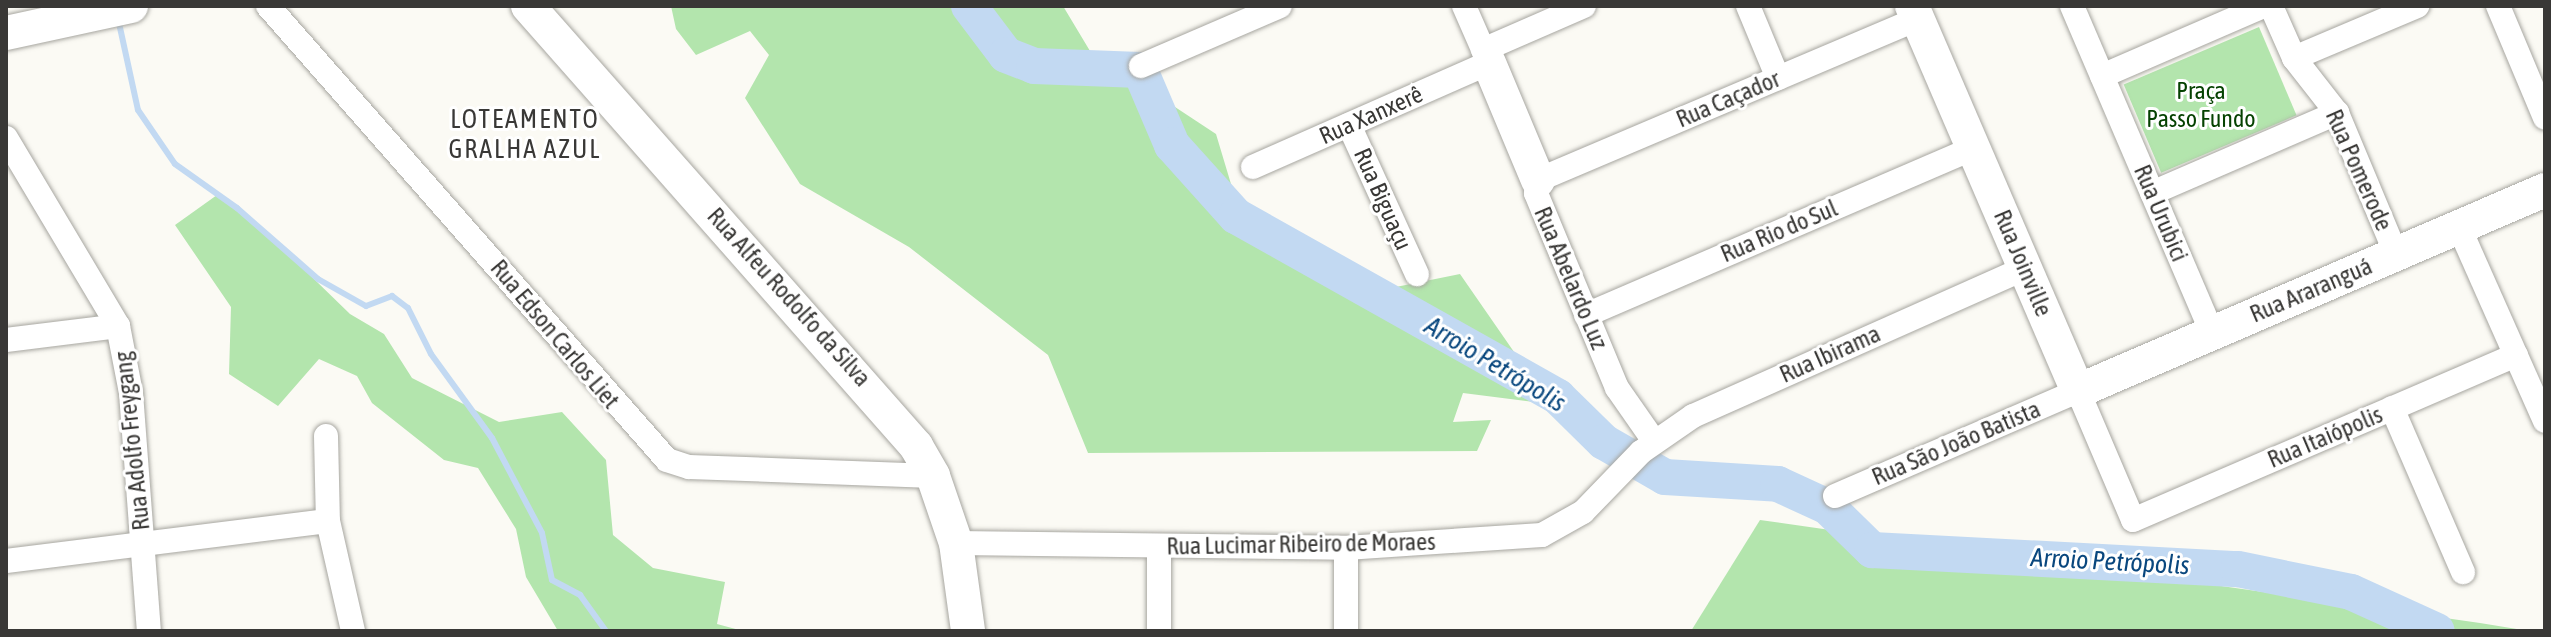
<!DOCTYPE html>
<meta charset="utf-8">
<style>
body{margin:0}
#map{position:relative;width:2551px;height:637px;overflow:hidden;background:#fbfaf4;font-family:"Asap Condensed",sans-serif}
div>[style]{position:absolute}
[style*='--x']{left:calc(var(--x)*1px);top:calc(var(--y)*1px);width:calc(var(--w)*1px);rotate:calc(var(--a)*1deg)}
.green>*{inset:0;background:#b3e5ad;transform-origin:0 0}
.stream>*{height:6px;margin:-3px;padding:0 3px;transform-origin:3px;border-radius:3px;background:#c2d9f2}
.river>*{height:36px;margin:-18px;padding:0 18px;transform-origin:18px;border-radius:18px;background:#c2d9f2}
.roads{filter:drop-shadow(0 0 2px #a7a6a0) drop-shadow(0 0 2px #a7a6a0)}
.street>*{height:24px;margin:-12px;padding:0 12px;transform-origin:12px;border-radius:12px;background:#fff}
.secondary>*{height:34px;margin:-17px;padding:0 17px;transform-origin:17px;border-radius:17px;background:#fff}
span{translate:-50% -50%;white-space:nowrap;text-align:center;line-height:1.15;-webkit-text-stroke:6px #fff;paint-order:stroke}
.park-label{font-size:24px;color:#054201}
.street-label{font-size:24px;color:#393836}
.neighbourhood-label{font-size:26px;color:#393836;letter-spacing:2px}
.water-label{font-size:26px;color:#09477e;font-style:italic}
.frame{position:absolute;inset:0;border:8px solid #393836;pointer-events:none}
</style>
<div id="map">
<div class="green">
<i style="clip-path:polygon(671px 6px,1063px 6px,1090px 51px,1216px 134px,1237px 204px,1386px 289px,1460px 274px,1550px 404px,1463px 393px,1453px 422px,1491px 420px,1477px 451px,1088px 453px,1048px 355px,909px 247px,800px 184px,745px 98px,769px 55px,750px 31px,696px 55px,676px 29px)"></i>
<i style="left:2259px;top:27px;width:96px;height:147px;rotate:67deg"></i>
<i style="clip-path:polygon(217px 195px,243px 210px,350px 314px,384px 334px,412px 378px,499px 422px,562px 412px,606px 460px,613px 535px,653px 568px,725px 582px,717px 624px,743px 631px,558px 631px,526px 577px,516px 529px,478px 468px,444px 460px,372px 403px,357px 376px,319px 359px,278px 406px,229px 374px,231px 307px,175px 225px)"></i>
<i style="clip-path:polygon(1760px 520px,2480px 623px,2529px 631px,1691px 631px)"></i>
</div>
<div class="stream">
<i style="--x:119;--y:23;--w:89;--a:77.7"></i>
<i style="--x:138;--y:110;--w:65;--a:55.6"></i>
<i style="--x:175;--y:164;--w:76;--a:35.4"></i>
<i style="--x:237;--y:208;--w:108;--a:41.2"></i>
<i style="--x:318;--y:279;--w:55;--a:29.4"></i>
<i style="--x:366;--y:306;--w:28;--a:-21"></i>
<i style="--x:392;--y:296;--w:20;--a:37"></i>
<i style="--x:408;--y:308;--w:51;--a:63.4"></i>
<i style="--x:431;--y:354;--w:104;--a:54"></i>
<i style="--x:492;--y:438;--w:107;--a:62.2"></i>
<i style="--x:542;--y:533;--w:48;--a:78"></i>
<i style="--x:552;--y:580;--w:32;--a:28"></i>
<i style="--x:580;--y:595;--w:44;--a:54.2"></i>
</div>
<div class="river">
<i style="--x:969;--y:6;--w:61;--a:52.9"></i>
<i style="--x:1006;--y:55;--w:30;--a:21"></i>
<i style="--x:1034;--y:66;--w:106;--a:2.2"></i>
<i style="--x:1140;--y:70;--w:82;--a:66.9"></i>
<i style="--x:1172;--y:145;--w:96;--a:48"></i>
<i style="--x:1236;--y:216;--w:369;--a:29.3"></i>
<i style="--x:1558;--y:397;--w:64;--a:44.4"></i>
<i style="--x:1604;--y:442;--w:70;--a:29.8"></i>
<i style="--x:1665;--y:477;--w:113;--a:3.5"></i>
<i style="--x:1778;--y:484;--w:55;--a:24.7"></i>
<i style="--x:1828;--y:507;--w:62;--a:44.3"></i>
<i style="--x:1872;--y:550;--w:366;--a:3"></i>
<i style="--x:2238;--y:569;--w:115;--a:11.5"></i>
<i style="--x:2351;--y:592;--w:94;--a:24.4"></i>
</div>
<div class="roads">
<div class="street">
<i style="--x:268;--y:6;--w:604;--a:48.69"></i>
<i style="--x:667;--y:460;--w:23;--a:18"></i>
<i style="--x:689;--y:467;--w:244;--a:2.1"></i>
<i style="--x:1748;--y:6;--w:78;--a:67.4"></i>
<i style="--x:2072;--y:6;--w:356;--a:66.8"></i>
<i style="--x:2271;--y:6;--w:57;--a:66.1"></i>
<i style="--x:2294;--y:58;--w:70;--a:52"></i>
<i style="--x:2337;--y:113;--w:153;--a:67.3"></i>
<i style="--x:2498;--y:6;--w:121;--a:67.2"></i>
<i style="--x:1483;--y:50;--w:110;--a:-23.5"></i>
<i style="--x:2294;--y:58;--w:134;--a:-22.9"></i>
<i style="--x:1141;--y:66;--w:151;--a:-23.3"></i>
<i style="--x:2102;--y:76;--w:176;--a:-23.4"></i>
<i style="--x:1349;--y:125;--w:164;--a:65.5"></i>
<i style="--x:6;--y:138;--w:219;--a:59.2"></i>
<i style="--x:118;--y:326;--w:68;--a:79"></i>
<i style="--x:131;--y:393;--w:239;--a:85.7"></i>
<i style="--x:1253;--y:167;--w:258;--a:-23.8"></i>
<i style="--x:1489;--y:63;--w:62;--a:-113.7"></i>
<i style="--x:2152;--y:193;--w:202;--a:-23.4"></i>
<i style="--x:2459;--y:227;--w:212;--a:66.1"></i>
<i style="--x:1586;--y:315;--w:421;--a:-23.3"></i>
<i style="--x:6;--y:340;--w:113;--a:-7.1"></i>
<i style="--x:2392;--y:408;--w:179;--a:66.6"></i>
<i style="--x:326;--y:436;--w:85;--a:88.7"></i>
<i style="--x:328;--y:521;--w:113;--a:77.2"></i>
<i style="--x:1654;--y:441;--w:65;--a:-124.9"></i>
<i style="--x:1617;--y:388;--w:211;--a:-112.6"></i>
<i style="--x:1536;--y:193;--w:13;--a:-81"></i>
<i style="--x:1538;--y:180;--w:412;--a:-23"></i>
<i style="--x:1835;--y:496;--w:265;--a:-23.4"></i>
<i style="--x:2078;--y:391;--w:140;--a:66.9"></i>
<i style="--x:2133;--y:520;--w:417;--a:-23.3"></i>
<i style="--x:956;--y:543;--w:390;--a:0.7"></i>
<i style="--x:1346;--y:548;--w:196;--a:-3.8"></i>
<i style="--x:1542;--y:535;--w:47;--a:-29.3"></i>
<i style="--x:1583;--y:512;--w:83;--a:-46"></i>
<i style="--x:1641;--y:452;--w:63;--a:-34.7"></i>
<i style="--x:1693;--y:416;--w:363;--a:-24"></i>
<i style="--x:6;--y:561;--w:324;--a:-7.1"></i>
<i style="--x:1159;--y:631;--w:85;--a:-90"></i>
<i style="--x:1346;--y:631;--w:83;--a:-90"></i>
</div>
<div class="secondary">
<i style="--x:528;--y:6;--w:587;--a:48.59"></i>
<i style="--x:916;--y:446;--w:34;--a:60"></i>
<i style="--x:933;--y:476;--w:71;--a:71.1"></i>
<i style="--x:956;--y:543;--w:89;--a:82.2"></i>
<i style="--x:1912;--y:6;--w:419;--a:66.7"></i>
<i style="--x:2078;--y:391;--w:508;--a:-23.29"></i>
<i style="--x:6;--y:33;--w:128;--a:-12.2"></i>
<i style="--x:1489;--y:63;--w:127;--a:67.3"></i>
</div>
</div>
<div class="park-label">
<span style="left:2201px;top:105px">Praça<br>Passo Fundo</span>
</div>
<div class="street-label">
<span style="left:1728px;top:99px;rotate:-23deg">Rua Caçador</span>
<span style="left:1371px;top:115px;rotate:-24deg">Rua Xanxerê</span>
<span style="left:2359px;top:170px;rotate:66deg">Rua Pomerode</span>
<span style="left:1383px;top:199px;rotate:66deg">Rua Biguaçu</span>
<span style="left:2161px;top:213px;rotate:67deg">Rua Urubici</span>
<span style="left:1779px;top:231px;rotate:-23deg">Rua Rio do Sul</span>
<span style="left:2023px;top:263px;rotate:67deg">Rua Joinville</span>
<span style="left:1571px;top:278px;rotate:67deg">Rua Abelardo Luz</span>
<span style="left:2311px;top:290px;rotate:-23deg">Rua Araranguá</span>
<span style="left:789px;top:297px;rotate:48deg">Rua Alfeu Rodolfo da Silva</span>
<span style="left:555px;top:334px;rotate:50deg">Rua Edson Carlos Liet</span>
<span style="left:1830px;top:354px;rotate:-24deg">Rua Ibirama</span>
<span style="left:2325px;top:437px;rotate:-23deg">Rua Itaiópolis</span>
<span style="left:132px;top:441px;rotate:-96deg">Rua Adolfo Freygang</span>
<span style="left:1956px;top:443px;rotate:-23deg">Rua São João Batista</span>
<span style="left:1301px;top:544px;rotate:-1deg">Rua Lucimar Ribeiro de Moraes</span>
</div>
<div class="neighbourhood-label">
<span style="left:525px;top:135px">LOTEAMENTO<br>GRALHA AZUL</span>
</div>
<div class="water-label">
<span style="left:1495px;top:365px;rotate:31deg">Arroio Petrópolis</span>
<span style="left:2110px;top:562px;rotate:3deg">Arroio Petrópolis</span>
</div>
<div class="frame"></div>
</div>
